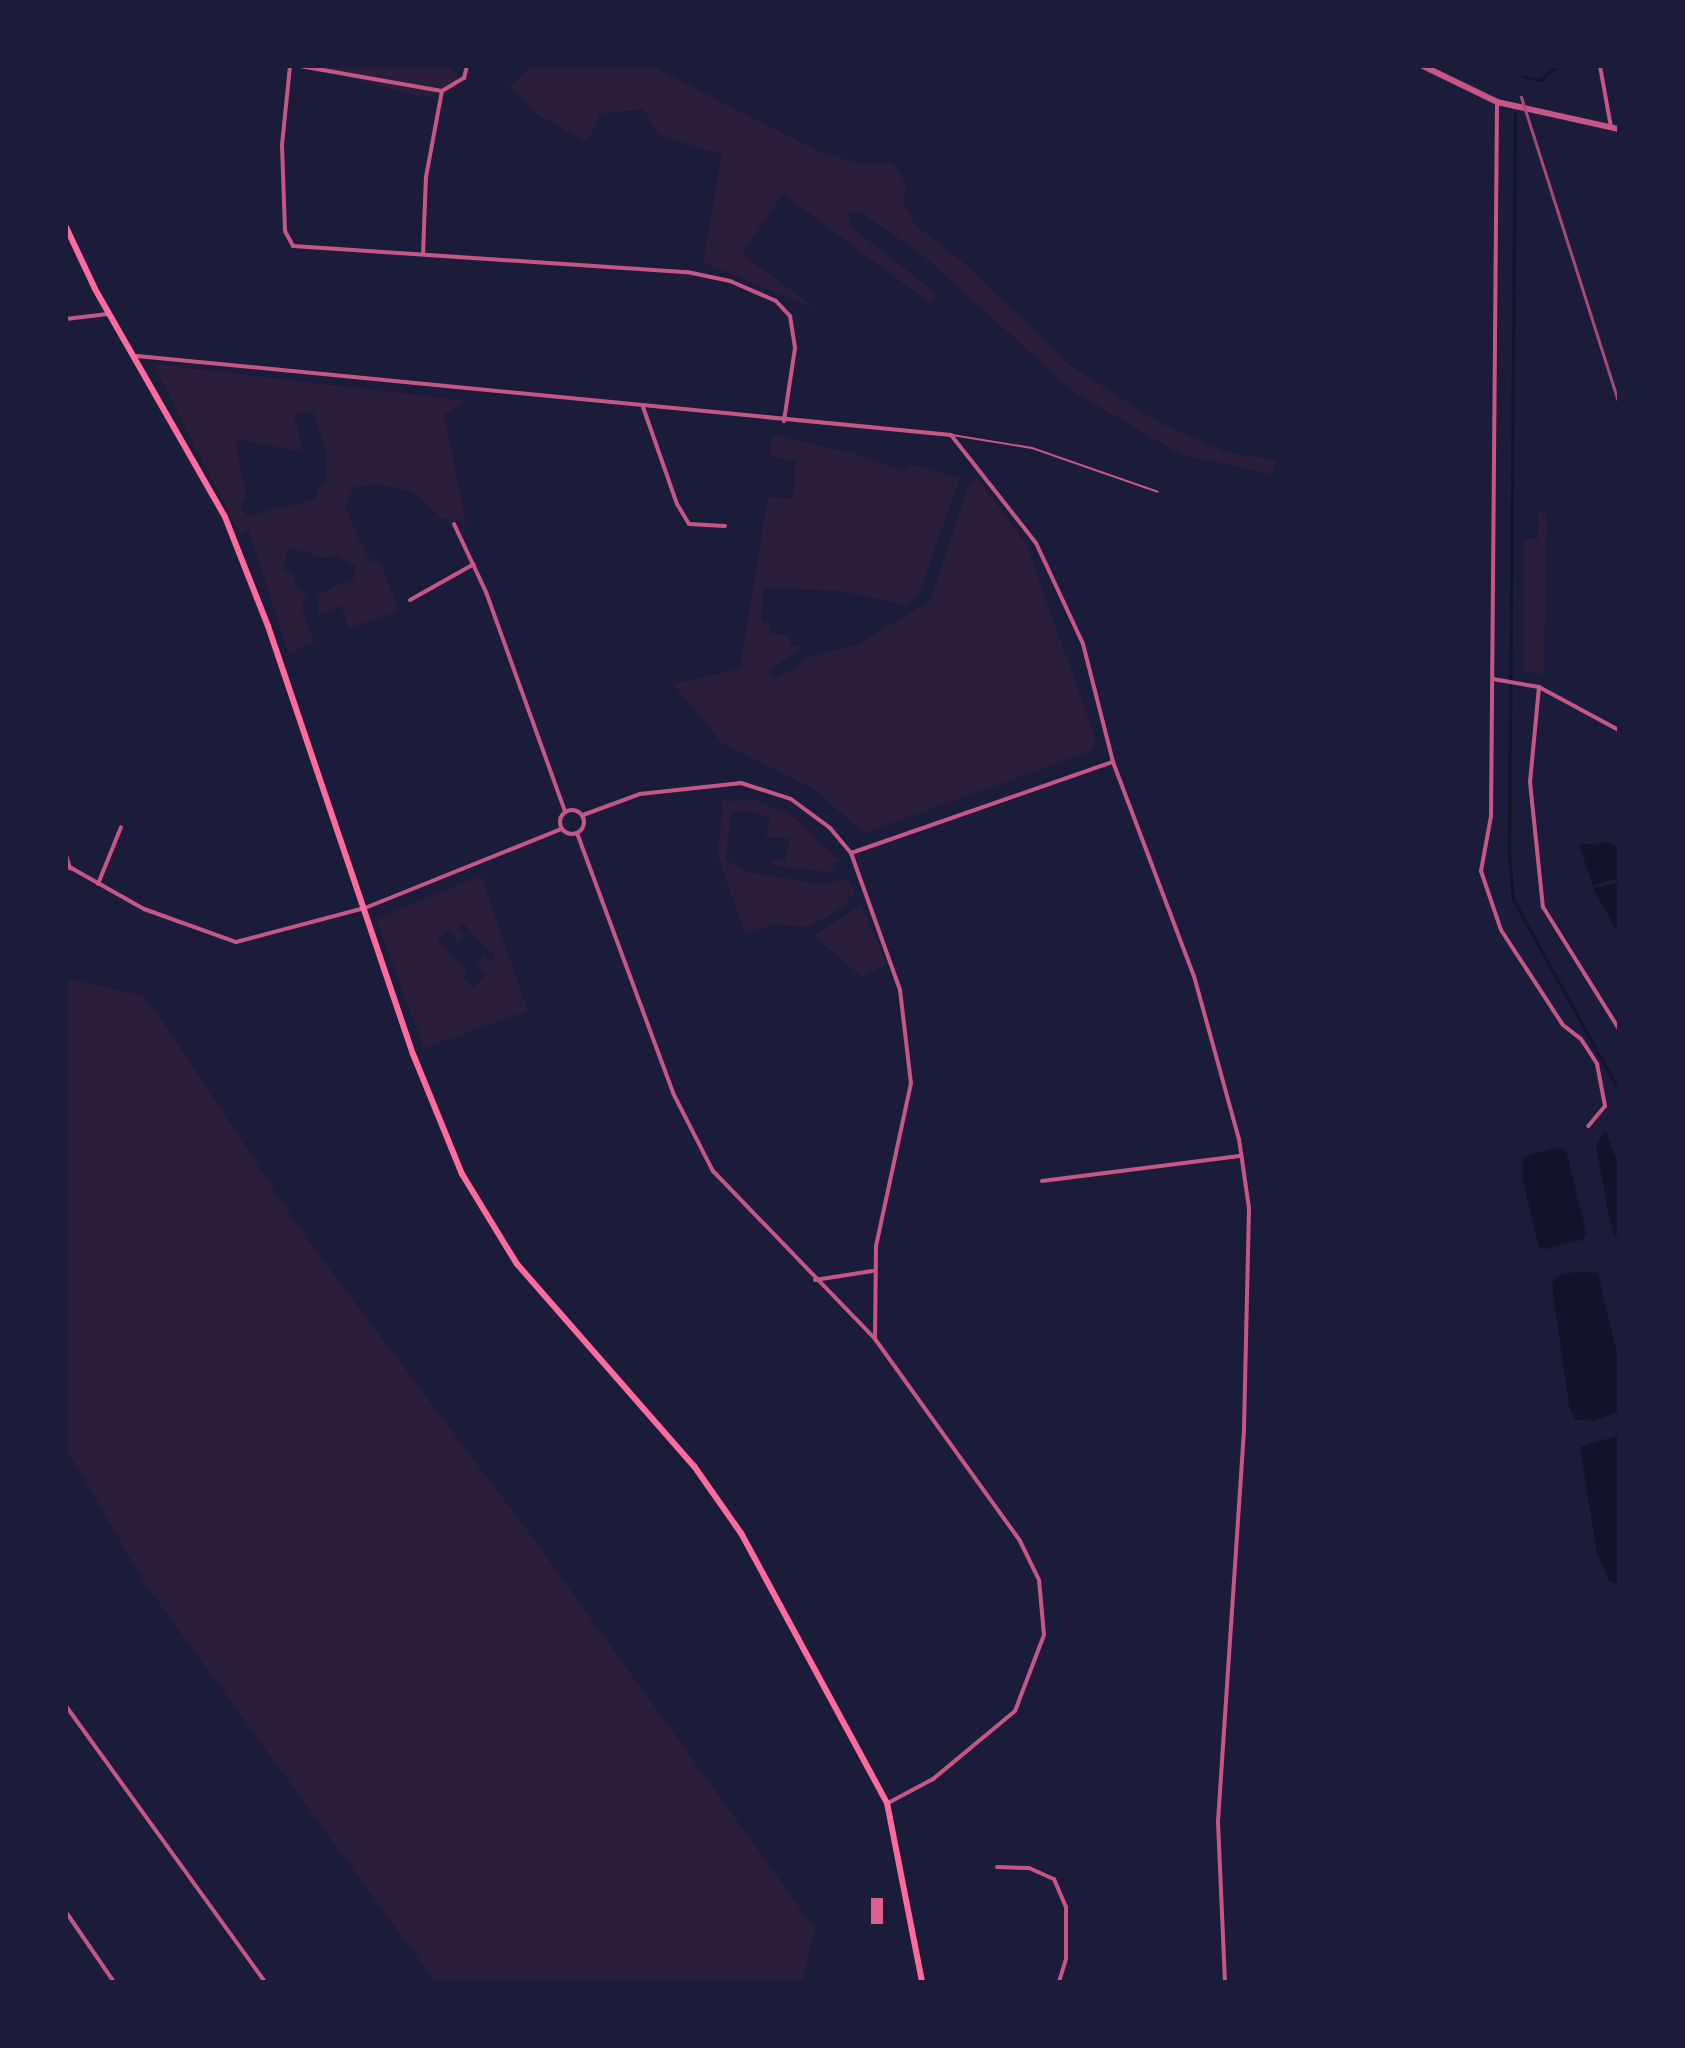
<!DOCTYPE html>
<style>
body{margin:0}
#map{position:relative;width:1685px;height:2048px;overflow:hidden;background:#1b1b3a;font-family:"Source Serif 4",serif}
div>[style]{position:absolute}
[style*='--x']{left:calc(var(--x)*1px);top:calc(var(--y)*1px);width:calc(var(--w)*1px);rotate:calc(var(--a)*1deg)}
.green>*{inset:0;background:#2a1e3b}
.water>*{inset:0;background:#12122b}
.stream>*{height:3px;margin:-1.5px;padding:0 1.5px;transform-origin:1.5px;border-radius:1.5px;background:#12122b}
.building>*{inset:0;background:#dd5f8e;transform-origin:0 0}
.service>*{height:2px;margin:-1px;padding:0 1px;transform-origin:1px;border-radius:1px;background:#c65784}
.minor>*{height:4px;margin:-2px;padding:0 2px;transform-origin:2px;border-radius:2px;background:#c65784}
.minor>.ring{margin:-2px;padding:0;box-sizing:content-box;background:none;border:4px solid #c65784;border-radius:50%}
.tertiary>*{height:6px;margin:-3px;padding:0 3px;transform-origin:3px;border-radius:3px;background:#c65784}
.secondary>*{height:6px;margin:-3px;padding:0 3px;transform-origin:3px;border-radius:3px;background:#ff6b9d}
.rail>*{height:3px;margin:-1.5px;padding:0 1.5px;transform-origin:1.5px;border-radius:1.5px;background:#a44b75}
span{translate:-50% -50%;white-space:nowrap;text-align:center;line-height:1.15;-webkit-text-stroke:6px #1b1b3a;paint-order:stroke}
.frame{position:absolute;inset:0;border:68px solid #1b1b3a;pointer-events:none}
</style>
<div id="map">
<div class="green">
<i style="clip-path:polygon(307px 66px,450px 66px,457px 75px,457px 87px,425px 98px)"></i>
<i style="clip-path:polygon(531px 66px,651px 66px,820px 152px,862px 164px,893px 163px,906px 184px,904px 204px,914px 224px,970px 268px,1067px 363px,1160px 423px,1228px 453px,1276px 460px,1271px 474px,1182px 455px,1074px 392px,926px 258px,862px 213px,849px 211px,850px 226px,937px 294px,930px 303px,783px 194px,742px 254px,818px 310px,703px 262px,722px 155px,658px 134px,644px 109px,600px 114px,587px 142px,539px 116px,510px 87px)"></i>
<i style="clip-path:polygon(evenodd,153px 364px,466px 401px,444px 415px,466px 523px,442px 518px,413px 492px,378px 484px,354px 487px,345px 505px,356px 534px,371px 562px,380px 562px,399px 610px,349px 629px,341px 606px,319px 615px,318px 596px,340px 583px,352px 583px,356px 566px,334px 555px,325px 558px,288px 547px,282px 569px,294px 574px,294px 586px,309px 595px,301px 605px,314px 643px,288px 653px,249px 530px,240px 534px,153px 364px,312px 410px,326px 448px,327px 483px,317px 490px,316px 499px,247px 516px,241px 506px,246px 496px,235px 439px,303px 452px,294px 415px,312px 410px)"></i>
<i style="clip-path:polygon(772px 435px,857px 454px,904px 472px,912px 465px,960px 478px,920px 591px,907px 605px,842px 591px,764px 587px,761px 622px,770px 623px,771px 634px,789px 635px,790px 645px,803px 646px,769px 671px,776px 679px,810px 657px,859px 644px,930px 601px,969px 485px,977px 477px,1026px 544px,1096px 740px,1091px 751px,864px 833px,814px 789px,721px 742px,673px 684px,740px 669px,768px 497px,793px 499px,796px 460px,770px 457px)"></i>
<i style="clip-path:polygon(1539px 513px,1547px 513px,1544px 674px,1524px 671px,1524px 539px,1538px 539px)"></i>
<i style="clip-path:polygon(755px 800px,789px 814px,806px 829px,839px 860px,831px 864px,836px 873px,772px 865px,774px 859px,785px 861px,790px 838px,766px 837px,770px 817px,745px 810px,731px 813px,726px 860px,751px 873px,826px 885px,847px 878px,856px 894px,847px 897px,849px 904px,808px 927px,774px 924px,745px 935px,718px 855px,723px 801px)"></i>
<i style="clip-path:polygon(evenodd,481px 876px,528px 1011px,424px 1048px,376px 919px,481px 876px,463px 923px,495px 957px,491px 962px,485px 955px,477px 963px,487px 974px,473px 988px,463px 978px,468px 973px,437px 940px,450px 929px,458px 942px,465px 935px,458px 928px,463px 923px)"></i>
<i style="clip-path:polygon(861px 905px,887px 964px,862px 977px,814px 936px)"></i>
<i style="clip-path:polygon(66px 979px,142px 995px,163px 1022px,303px 1234px,527px 1530px,815px 1929px,802px 1982px,435px 1982px,146px 1585px,66px 1448px)"></i>
</div>
<div class="water">
<i style="clip-path:polygon(1611px 843px,1619px 847px,1619px 878px,1593px 885px,1579px 844px)"></i>
<i style="clip-path:polygon(1619px 882px,1619px 935px,1593px 888px)"></i>
<i style="clip-path:polygon(1606px 1131px,1619px 1168px,1619px 1235px,1614px 1236px,1609px 1217px,1596px 1145px)"></i>
<i style="clip-path:polygon(1558px 1147px,1566px 1150px,1586px 1233px,1582px 1240px,1546px 1249px,1539px 1247px,1523px 1181px,1523px 1157px)"></i>
<i style="clip-path:polygon(1575px 1272px,1598px 1273px,1619px 1363px,1619px 1412px,1593px 1421px,1574px 1419px,1569px 1405px,1552px 1285px,1555px 1277px)"></i>
<i style="clip-path:polygon(1619px 1435px,1619px 1584px,1617px 1584px,1608px 1579px,1597px 1552px,1580px 1447px)"></i>
</div>
<div class="stream">
<i style="--x:1522;--y:76;--w:18;--a:13"></i>
<i style="--x:1540;--y:80;--w:21;--a:-41"></i>
<i style="--x:1515;--y:114;--w:739;--a:90.47"></i>
<i style="--x:1509;--y:853;--w:46;--a:85"></i>
<i style="--x:1513;--y:899;--w:219;--a:61.1"></i>
</div>
<div class="building">
<i style="left:871px;top:1898px;width:12px;height:26px"></i>
</div>
<div class="service">
<i style="--x:952;--y:435;--w:81;--a:9.2"></i>
<i style="--x:1032;--y:448;--w:133;--a:19.2"></i>
</div>
<div class="minor">
<i style="--x:290;--y:66;--w:79;--a:95.8"></i>
<i style="--x:282;--y:145;--w:86;--a:88"></i>
<i style="--x:285;--y:231;--w:17;--a:62"></i>
<i style="--x:293;--y:246;--w:395;--a:3.8"></i>
<i style="--x:687;--y:272;--w:44;--a:11.8"></i>
<i style="--x:730;--y:281;--w:50;--a:23.5"></i>
<i style="--x:776;--y:301;--w:21;--a:47"></i>
<i style="--x:790;--y:316;--w:32;--a:81"></i>
<i style="--x:795;--y:348;--w:74;--a:98.6"></i>
<i style="--x:300;--y:66;--w:144;--a:10"></i>
<i style="--x:1600;--y:66;--w:62;--a:79.8"></i>
<i style="--x:1497;--y:102;--w:714;--a:90.48"></i>
<i style="--x:1491;--y:816;--w:56;--a:100.3"></i>
<i style="--x:1481;--y:871;--w:62;--a:71.3"></i>
<i style="--x:1501;--y:930;--w:113;--a:56.9"></i>
<i style="--x:1563;--y:1025;--w:23;--a:38"></i>
<i style="--x:1581;--y:1039;--w:30;--a:57"></i>
<i style="--x:1597;--y:1064;--w:43;--a:79.2"></i>
<i style="--x:1605;--y:1106;--w:26;--a:130"></i>
<i style="--x:423;--y:254;--w:77;--a:-87.8"></i>
<i style="--x:426;--y:177;--w:87;--a:-79.5"></i>
<i style="--x:442;--y:91;--w:26;--a:-31"></i>
<i style="--x:464;--y:78;--w:12;--a:-76"></i>
<i style="--x:66;--y:319;--w:42;--a:-6.8"></i>
<i style="--x:137;--y:356;--w:818;--a:5.54"></i>
<i style="--x:951;--y:435;--w:137;--a:51.8"></i>
<i style="--x:1036;--y:543;--w:111;--a:65"></i>
<i style="--x:1083;--y:644;--w:122;--a:75.7"></i>
<i style="--x:1113;--y:762;--w:229;--a:69.3"></i>
<i style="--x:1194;--y:976;--w:169;--a:74.6"></i>
<i style="--x:1239;--y:1139;--w:70;--a:81.8"></i>
<i style="--x:1249;--y:1208;--w:222;--a:91.3"></i>
<i style="--x:1244;--y:1430;--w:393;--a:93.8"></i>
<i style="--x:1218;--y:1822;--w:160;--a:87.5"></i>
<i style="--x:643;--y:407;--w:103;--a:70.7"></i>
<i style="--x:677;--y:504;--w:23;--a:59"></i>
<i style="--x:689;--y:524;--w:36;--a:3"></i>
<i style="--x:454;--y:524;--w:75;--a:64.8"></i>
<i style="--x:486;--y:592;--w:234;--a:70.2"></i>
<i style="--x:410;--y:600;--w:73;--a:-29.4"></i>
<i style="--x:1493;--y:679;--w:47;--a:9.9"></i>
<i style="--x:1539;--y:687;--w:91;--a:28.3"></i>
<i style="--x:1539;--y:687;--w:95;--a:95.4"></i>
<i style="--x:1530;--y:782;--w:126;--a:84.1"></i>
<i style="--x:1543;--y:907;--w:144;--a:58.1"></i>
<i class="ring" style="left:560px;top:810px;width:20px;height:20px"></i>
<i style="--x:583;--y:815;--w:61;--a:-20.2"></i>
<i style="--x:640;--y:794;--w:102;--a:-6.2"></i>
<i style="--x:741;--y:783;--w:52;--a:17.7"></i>
<i style="--x:791;--y:799;--w:49;--a:36.6"></i>
<i style="--x:830;--y:828;--w:33;--a:50"></i>
<i style="--x:851;--y:853;--w:145;--a:70.3"></i>
<i style="--x:900;--y:990;--w:94;--a:83.3"></i>
<i style="--x:911;--y:1083;--w:167;--a:102.1"></i>
<i style="--x:876;--y:1246;--w:91;--a:90.6"></i>
<i style="--x:577;--y:833;--w:277;--a:69.7"></i>
<i style="--x:673;--y:1093;--w:88;--a:62.9"></i>
<i style="--x:713;--y:1171;--w:233;--a:46"></i>
<i style="--x:875;--y:1339;--w:249;--a:54.3"></i>
<i style="--x:1020;--y:1541;--w:43;--a:64"></i>
<i style="--x:1039;--y:1580;--w:55;--a:84.8"></i>
<i style="--x:1044;--y:1635;--w:81;--a:110.9"></i>
<i style="--x:1015;--y:1711;--w:107;--a:140.3"></i>
<i style="--x:933;--y:1779;--w:51;--a:151.9"></i>
<i style="--x:851;--y:853;--w:277;--a:-19.2"></i>
<i style="--x:66;--y:855;--w:14;--a:73"></i>
<i style="--x:66;--y:865;--w:90;--a:29.4"></i>
<i style="--x:144;--y:909;--w:98;--a:19.7"></i>
<i style="--x:236;--y:942;--w:133;--a:-14.8"></i>
<i style="--x:365;--y:908;--w:212;--a:-21.9"></i>
<i style="--x:98;--y:884;--w:61;--a:-68"></i>
<i style="--x:1042;--y:1181;--w:201;--a:-7.2"></i>
<i style="--x:815;--y:1280;--w:58;--a:-9"></i>
<i style="--x:66;--y:1706;--w:340;--a:54.2"></i>
<i style="--x:997;--y:1867;--w:32;--a:2"></i>
<i style="--x:1029;--y:1868;--w:27;--a:24"></i>
<i style="--x:1054;--y:1879;--w:30;--a:67"></i>
<i style="--x:1066;--y:1907;--w:52;--a:90"></i>
<i style="--x:1066;--y:1959;--w:24;--a:107"></i>
<i style="--x:66;--y:1912;--w:85;--a:55.6"></i>
</div>
<div class="tertiary">
<i style="--x:1423;--y:66;--w:82;--a:25.9"></i>
<i style="--x:1497;--y:102;--w:125;--a:12.5"></i>
</div>
<div class="secondary">
<i style="--x:66;--y:227;--w:68;--a:64.9"></i>
<i style="--x:95;--y:289;--w:262;--a:60.3"></i>
<i style="--x:225;--y:517;--w:117;--a:68.5"></i>
<i style="--x:268;--y:626;--w:452;--a:71.3"></i>
<i style="--x:413;--y:1054;--w:130;--a:67.8"></i>
<i style="--x:462;--y:1174;--w:105;--a:58.6"></i>
<i style="--x:517;--y:1264;--w:269;--a:48.8"></i>
<i style="--x:694;--y:1466;--w:82;--a:55"></i>
<i style="--x:741;--y:1533;--w:307;--a:61.6"></i>
<i style="--x:887;--y:1803;--w:182;--a:78.9"></i>
</div>
<div class="rail">
<i style="--x:1521;--y:97;--w:323;--a:72.3"></i>
</div>
<div class="frame"></div>
</div>
